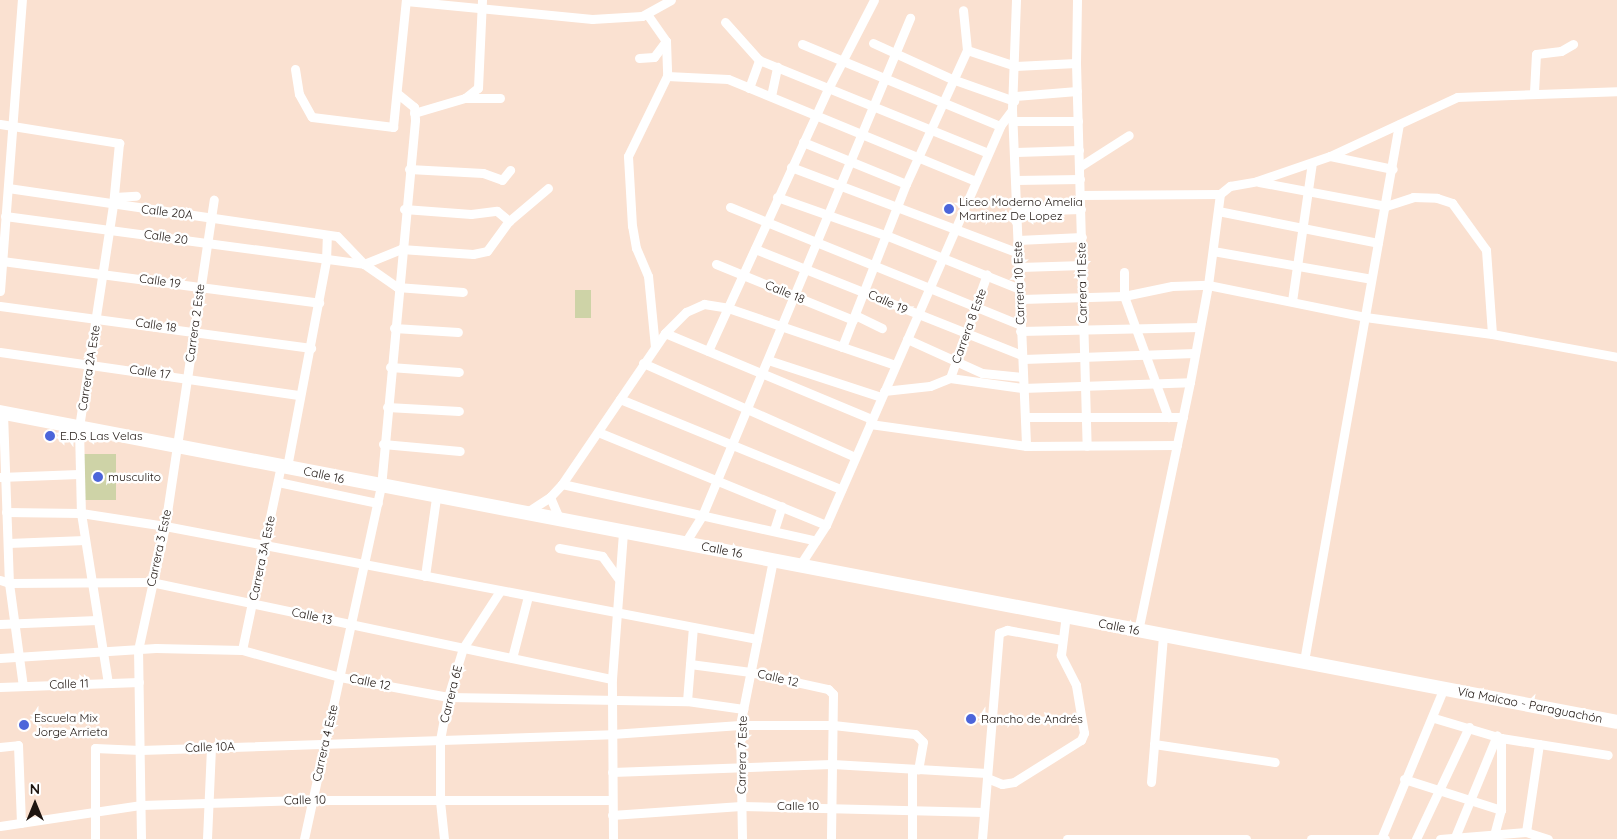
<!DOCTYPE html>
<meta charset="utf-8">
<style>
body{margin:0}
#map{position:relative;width:1617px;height:839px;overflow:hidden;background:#fae1d1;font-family:Quicksand,sans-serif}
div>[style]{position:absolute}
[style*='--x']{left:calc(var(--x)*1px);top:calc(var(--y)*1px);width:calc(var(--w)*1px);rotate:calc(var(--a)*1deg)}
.green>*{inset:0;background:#ced3a7;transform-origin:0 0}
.minor>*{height:9px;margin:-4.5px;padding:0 4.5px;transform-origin:4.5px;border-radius:4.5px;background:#fff}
.highway>*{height:14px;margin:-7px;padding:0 7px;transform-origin:7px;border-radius:7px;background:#fff}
.dots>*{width:14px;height:14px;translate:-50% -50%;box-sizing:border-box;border:2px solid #fff;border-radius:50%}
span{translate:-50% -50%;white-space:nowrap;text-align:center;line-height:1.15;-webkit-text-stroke:5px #fff;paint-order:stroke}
.poi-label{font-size:12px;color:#1e1510}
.left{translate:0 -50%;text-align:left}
.street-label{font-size:12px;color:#1e1510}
.north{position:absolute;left:10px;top:779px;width:50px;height:50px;-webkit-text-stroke:4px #fff;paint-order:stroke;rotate:0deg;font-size:14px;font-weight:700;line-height:20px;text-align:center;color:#1e1510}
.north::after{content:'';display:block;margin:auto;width:18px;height:22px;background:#1e1510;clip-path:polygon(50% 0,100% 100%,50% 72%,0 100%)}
</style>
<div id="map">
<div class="green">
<i style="left:575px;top:290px;width:16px;height:28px"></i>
<i style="left:116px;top:454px;width:46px;height:35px;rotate:90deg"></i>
</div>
<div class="minor">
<i style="--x:1016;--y:0;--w:110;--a:92.1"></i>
<i style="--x:1012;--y:110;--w:336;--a:87.6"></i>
<i style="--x:1077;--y:0;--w:63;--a:90.9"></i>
<i style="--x:1076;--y:63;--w:383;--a:88.4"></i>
<i style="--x:406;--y:1;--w:187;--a:5.5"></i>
<i style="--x:592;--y:19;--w:50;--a:-3.4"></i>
<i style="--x:642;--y:16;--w:33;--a:-29"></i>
<i style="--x:647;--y:14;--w:33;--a:55"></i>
<i style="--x:666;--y:41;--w:35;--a:88"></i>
<i style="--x:667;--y:76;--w:61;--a:2.8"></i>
<i style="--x:728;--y:79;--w:268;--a:22.4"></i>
<i style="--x:725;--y:22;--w:51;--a:48.2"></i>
<i style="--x:759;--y:60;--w:247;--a:22.1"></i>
<i style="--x:873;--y:43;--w:87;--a:24.5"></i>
<i style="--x:952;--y:79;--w:66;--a:19.5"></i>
<i style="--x:802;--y:44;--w:214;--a:22.5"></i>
<i style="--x:967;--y:50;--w:51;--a:18.4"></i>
<i style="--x:1015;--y:66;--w:61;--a:-2.8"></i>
<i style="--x:639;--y:58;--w:15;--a:-4"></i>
<i style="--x:654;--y:57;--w:20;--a:-53"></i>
<i style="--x:295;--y:69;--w:25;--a:81"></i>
<i style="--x:299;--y:94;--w:26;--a:61"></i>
<i style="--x:312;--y:117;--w:82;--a:7"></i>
<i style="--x:393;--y:127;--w:128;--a:-84.2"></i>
<i style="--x:749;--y:88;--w:30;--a:-70"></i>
<i style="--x:1534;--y:92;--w:38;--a:-87"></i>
<i style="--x:1536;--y:54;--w:25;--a:-7"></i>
<i style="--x:1561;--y:51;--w:14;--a:-30"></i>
<i style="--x:771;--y:96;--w:30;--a:-78"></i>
<i style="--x:1015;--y:96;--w:62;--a:-4.6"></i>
<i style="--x:465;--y:98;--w:35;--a:0"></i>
<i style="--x:414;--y:113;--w:53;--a:-16.4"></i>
<i style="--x:465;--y:98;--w:16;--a:-38"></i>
<i style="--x:478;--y:88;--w:88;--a:-87.4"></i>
<i style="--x:1014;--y:121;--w:64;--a:0"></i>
<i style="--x:0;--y:124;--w:121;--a:9.1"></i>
<i style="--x:119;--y:143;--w:62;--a:95.5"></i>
<i style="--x:113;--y:205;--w:226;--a:98.7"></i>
<i style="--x:79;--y:428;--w:85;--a:88.7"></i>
<i style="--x:81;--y:513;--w:172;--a:81"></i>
<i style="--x:803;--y:142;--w:111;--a:22.2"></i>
<i style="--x:1016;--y:152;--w:63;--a:-1.8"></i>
<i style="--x:1330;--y:156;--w:64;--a:11.7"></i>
<i style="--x:791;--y:167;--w:244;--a:20.7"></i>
<i style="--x:1079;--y:167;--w:59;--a:-32.6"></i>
<i style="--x:409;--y:169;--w:74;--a:3.1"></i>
<i style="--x:483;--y:173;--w:20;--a:20"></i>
<i style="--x:502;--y:180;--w:13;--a:-51"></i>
<i style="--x:1015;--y:180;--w:65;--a:-0.9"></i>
<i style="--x:1259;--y:182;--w:129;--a:10.7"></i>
<i style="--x:1386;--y:206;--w:28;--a:-18"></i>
<i style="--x:1413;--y:197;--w:24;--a:2"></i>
<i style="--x:1437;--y:198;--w:16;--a:18"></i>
<i style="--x:1452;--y:203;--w:58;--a:54.1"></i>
<i style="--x:1486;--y:250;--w:84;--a:85.9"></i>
<i style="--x:8;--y:188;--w:332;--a:8.3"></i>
<i style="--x:337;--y:236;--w:39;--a:46"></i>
<i style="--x:364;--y:264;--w:40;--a:34.9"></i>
<i style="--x:397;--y:287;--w:66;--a:4.3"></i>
<i style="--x:1080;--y:195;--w:140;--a:-0.4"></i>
<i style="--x:1220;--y:194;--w:13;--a:-39"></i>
<i style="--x:1230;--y:186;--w:27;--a:-10"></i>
<i style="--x:1257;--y:181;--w:77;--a:-18.9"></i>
<i style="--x:1330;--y:156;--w:140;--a:-24.9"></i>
<i style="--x:1457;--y:97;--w:160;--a:-2.1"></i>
<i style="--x:114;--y:197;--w:22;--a:-3"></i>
<i style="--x:777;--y:197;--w:118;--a:19.4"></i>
<i style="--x:888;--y:236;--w:142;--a:21.9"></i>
<i style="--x:730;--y:207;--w:313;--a:22.1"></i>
<i style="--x:404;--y:209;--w:67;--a:4.3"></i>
<i style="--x:471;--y:214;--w:26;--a:-7"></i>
<i style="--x:497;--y:211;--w:16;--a:40"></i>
<i style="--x:1016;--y:211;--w:65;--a:-1.8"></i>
<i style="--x:1218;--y:211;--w:163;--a:11.3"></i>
<i style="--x:5;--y:216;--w:362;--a:7.6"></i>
<i style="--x:364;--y:264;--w:40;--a:-22"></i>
<i style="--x:401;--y:249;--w:72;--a:4"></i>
<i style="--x:473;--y:254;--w:14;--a:-12"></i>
<i style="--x:487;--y:251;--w:37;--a:-54"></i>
<i style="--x:509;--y:221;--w:51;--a:-40.2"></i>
<i style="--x:1018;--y:240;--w:64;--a:-2.7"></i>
<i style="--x:755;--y:249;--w:287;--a:21.7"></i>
<i style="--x:1213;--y:251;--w:160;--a:10"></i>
<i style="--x:2;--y:261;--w:320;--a:7.5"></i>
<i style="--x:716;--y:264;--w:148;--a:22.2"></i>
<i style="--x:1020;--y:267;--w:63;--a:-1.8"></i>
<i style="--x:1124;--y:272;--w:24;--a:90"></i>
<i style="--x:1124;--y:296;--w:129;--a:70"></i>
<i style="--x:0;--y:291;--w:292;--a:-85.7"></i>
<i style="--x:1021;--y:299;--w:103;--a:-1.7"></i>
<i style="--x:1124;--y:296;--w:49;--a:-11.8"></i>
<i style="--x:1172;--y:286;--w:36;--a:-2"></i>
<i style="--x:1208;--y:285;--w:160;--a:11.5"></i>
<i style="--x:1365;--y:317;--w:128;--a:7.6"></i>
<i style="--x:1492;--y:334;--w:127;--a:10.4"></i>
<i style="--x:1292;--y:301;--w:139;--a:-81.8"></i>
<i style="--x:0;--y:306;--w:314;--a:7.7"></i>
<i style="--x:855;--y:315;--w:30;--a:26"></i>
<i style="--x:394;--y:328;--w:64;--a:3.6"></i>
<i style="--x:1020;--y:331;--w:180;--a:-1.3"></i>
<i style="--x:665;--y:333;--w:224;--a:22.6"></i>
<i style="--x:907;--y:339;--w:82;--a:24.4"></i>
<i style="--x:982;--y:373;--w:40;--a:5.7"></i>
<i style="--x:655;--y:347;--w:71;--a:-95.6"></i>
<i style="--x:648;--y:276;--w:30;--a:-113"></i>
<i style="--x:636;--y:248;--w:22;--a:-100"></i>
<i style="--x:632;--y:226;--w:70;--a:-93.3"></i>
<i style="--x:628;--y:156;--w:89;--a:-64"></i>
<i style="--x:842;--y:347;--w:175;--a:-68.6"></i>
<i style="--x:906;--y:184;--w:147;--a:-65.5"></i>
<i style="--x:967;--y:50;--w:40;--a:-95.7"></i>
<i style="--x:708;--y:351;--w:288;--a:-65.4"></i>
<i style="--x:828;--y:89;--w:100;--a:-62.7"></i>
<i style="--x:0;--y:352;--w:303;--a:8.2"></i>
<i style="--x:1023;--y:359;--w:172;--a:-2"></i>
<i style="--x:768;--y:360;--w:119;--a:18.1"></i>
<i style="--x:643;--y:363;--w:232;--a:23.9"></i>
<i style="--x:390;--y:367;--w:69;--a:4.1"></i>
<i style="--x:950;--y:378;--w:110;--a:-70.4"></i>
<i style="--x:884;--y:391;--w:46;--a:-6.2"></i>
<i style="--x:930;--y:386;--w:22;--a:-22"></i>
<i style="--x:950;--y:378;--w:73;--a:7.9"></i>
<i style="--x:1022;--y:388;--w:168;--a:-2"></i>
<i style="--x:620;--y:399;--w:239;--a:22.2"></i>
<i style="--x:387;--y:407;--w:72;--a:3.2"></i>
<i style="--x:3;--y:413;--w:170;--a:88"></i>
<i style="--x:9;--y:583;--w:104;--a:82.3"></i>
<i style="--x:1025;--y:417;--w:158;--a:0"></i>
<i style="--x:870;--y:424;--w:158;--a:8"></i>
<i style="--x:1026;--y:446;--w:151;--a:-0.4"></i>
<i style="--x:598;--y:432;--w:246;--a:22.2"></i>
<i style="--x:383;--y:444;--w:77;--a:5.2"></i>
<i style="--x:287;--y:467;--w:210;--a:-79.3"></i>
<i style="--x:326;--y:261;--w:26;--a:-88"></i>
<i style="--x:0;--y:477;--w:79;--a:-2.2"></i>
<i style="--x:278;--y:482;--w:102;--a:11.9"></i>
<i style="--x:562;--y:484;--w:260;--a:12.6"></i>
<i style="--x:550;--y:497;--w:25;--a:67"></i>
<i style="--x:6;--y:512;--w:75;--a:0.8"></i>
<i style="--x:81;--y:513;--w:85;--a:8.8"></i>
<i style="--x:165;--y:526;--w:603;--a:10.81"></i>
<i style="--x:524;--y:514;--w:31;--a:-33"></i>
<i style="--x:550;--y:497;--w:18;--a:-47"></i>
<i style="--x:562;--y:484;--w:183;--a:-55.7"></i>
<i style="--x:665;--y:333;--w:30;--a:-45"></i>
<i style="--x:686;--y:312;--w:20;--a:-24"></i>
<i style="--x:704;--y:304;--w:24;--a:9"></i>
<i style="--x:728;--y:308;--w:176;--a:18.8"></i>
<i style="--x:774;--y:530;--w:25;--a:-72"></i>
<i style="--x:8;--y:543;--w:77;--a:-2.2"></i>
<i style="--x:685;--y:543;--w:32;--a:-58"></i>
<i style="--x:702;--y:516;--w:540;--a:-67.33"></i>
<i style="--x:559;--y:548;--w:44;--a:10.5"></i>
<i style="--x:602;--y:556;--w:27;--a:54"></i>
<i style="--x:800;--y:565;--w:48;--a:-57"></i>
<i style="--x:826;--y:525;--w:435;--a:-66.4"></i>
<i style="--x:1000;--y:126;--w:20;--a:-53"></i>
<i style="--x:425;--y:576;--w:79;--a:-82"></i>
<i style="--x:0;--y:580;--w:9;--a:18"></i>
<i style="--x:9;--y:583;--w:142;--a:-0.4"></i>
<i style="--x:151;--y:582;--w:471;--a:11.9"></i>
<i style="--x:0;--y:624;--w:97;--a:-2.4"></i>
<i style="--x:1138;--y:631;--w:254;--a:-78.2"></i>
<i style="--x:1190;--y:382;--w:99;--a:-79.5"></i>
<i style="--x:1208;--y:285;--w:92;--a:-82.5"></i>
<i style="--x:242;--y:650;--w:189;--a:-78.1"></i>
<i style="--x:0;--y:658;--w:156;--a:-3.7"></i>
<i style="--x:156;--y:648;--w:86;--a:1.3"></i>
<i style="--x:242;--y:650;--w:102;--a:15.4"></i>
<i style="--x:340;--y:677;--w:110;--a:10.5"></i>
<i style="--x:448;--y:697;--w:239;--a:1"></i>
<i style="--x:687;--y:701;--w:57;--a:8.1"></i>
<i style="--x:512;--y:658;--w:64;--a:-75.5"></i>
<i style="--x:1304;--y:661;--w:545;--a:-79.97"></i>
<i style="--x:690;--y:664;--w:61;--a:7.6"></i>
<i style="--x:750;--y:672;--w:80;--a:12.3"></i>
<i style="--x:828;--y:689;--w:7;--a:45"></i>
<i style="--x:833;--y:694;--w:145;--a:90.8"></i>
<i style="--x:0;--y:687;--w:139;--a:-2.1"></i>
<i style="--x:687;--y:701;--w:74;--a:-85.4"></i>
<i style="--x:1434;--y:718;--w:70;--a:16.6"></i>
<i style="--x:1501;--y:738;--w:108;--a:9"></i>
<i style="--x:1154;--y:744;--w:122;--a:8.5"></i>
<i style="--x:0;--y:747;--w:18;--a:-6"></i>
<i style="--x:18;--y:745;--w:78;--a:87.8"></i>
<i style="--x:612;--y:772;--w:220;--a:-2.1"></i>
<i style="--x:832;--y:764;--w:155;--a:3.3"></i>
<i style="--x:987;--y:778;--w:16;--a:22"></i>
<i style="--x:1002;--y:784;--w:12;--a:-9"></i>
<i style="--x:1014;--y:782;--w:79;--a:-32.1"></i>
<i style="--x:1081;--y:740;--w:8;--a:-67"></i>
<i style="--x:1084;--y:733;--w:49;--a:-99.5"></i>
<i style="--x:1076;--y:685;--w:34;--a:-117"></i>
<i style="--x:1061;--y:655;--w:38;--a:-83"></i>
<i style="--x:1404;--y:779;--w:102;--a:17.7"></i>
<i style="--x:1151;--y:782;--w:146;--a:-85.3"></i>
<i style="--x:612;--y:815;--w:129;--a:-4"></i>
<i style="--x:741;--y:806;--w:243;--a:1.4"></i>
<i style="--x:0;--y:826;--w:143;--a:-8.5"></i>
<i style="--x:141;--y:805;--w:162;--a:-1.8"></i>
<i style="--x:303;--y:800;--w:309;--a:0"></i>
<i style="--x:1526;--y:832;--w:89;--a:-81.6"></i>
<i style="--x:1455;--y:837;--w:110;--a:-67.6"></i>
<i style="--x:95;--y:839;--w:91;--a:-90"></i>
<i style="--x:95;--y:748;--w:45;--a:2.5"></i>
<i style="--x:140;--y:750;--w:472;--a:-1.9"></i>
<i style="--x:612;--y:734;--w:128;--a:-4"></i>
<i style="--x:740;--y:725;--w:93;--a:0"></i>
<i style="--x:833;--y:725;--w:82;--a:6.3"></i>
<i style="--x:915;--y:734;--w:11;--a:45"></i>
<i style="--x:923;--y:742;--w:28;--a:100"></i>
<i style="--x:141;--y:839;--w:189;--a:-90.9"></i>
<i style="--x:138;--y:650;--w:127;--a:-77.7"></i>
<i style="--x:165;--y:526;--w:330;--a:-81.5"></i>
<i style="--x:207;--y:839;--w:92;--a:-87.5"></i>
<i style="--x:304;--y:839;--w:360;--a:-77.7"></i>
<i style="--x:381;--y:487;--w:369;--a:-84.7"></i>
<i style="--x:415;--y:120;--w:13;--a:-94"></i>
<i style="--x:414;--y:107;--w:21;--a:-141"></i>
<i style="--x:444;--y:839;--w:39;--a:-96"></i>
<i style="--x:440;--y:800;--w:60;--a:-90"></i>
<i style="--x:440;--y:740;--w:44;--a:-79.5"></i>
<i style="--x:448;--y:697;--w:51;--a:-73"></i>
<i style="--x:463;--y:648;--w:68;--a:-57"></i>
<i style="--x:613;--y:839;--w:160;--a:-90.4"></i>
<i style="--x:612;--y:679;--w:148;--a:-85.7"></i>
<i style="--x:742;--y:839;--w:114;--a:-91"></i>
<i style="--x:740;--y:725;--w:168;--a:-78.7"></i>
<i style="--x:912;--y:839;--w:69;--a:-90"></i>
<i style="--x:982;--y:839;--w:207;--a:-85.3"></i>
<i style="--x:999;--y:633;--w:9;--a:-21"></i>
<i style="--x:1007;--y:630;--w:56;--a:10.3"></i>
<i style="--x:1067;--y:839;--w:179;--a:0"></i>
<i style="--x:1311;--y:839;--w:74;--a:0"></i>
<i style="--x:1381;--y:839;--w:164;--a:-67.4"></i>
<i style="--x:1416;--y:839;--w:124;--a:-64.7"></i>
<i style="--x:1440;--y:839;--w:86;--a:-4.7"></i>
<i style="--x:1526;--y:832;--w:23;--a:18"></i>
<i style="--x:1493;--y:839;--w:30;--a:-75"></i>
<i style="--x:1501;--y:810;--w:72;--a:-90"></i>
</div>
<div class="highway">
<i style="--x:0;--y:412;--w:1646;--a:10.85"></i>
</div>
<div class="dots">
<i style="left:949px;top:209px;background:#4c65da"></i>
<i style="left:50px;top:436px;background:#4c65da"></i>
<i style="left:98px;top:477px;background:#4c65da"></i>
<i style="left:971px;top:719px;background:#4c65da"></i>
<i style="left:24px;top:725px;background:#4c65da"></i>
</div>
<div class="poi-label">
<span class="left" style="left:959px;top:209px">Liceo Moderno Amelia<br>Martinez De Lopez</span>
<span class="left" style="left:60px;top:436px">E.D.S Las Velas</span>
<span class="left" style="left:108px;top:477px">musculito</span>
<span class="left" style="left:34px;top:725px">Escuela Mix<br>Jorge Arrieta</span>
<span class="left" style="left:981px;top:719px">Rancho de Andrés</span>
</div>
<div class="street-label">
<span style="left:167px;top:212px;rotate:7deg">Calle 20A</span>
<span style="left:166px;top:237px;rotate:8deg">Calle 20</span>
<span style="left:160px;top:281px;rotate:8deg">Calle 19</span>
<span style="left:1019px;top:283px;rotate:-92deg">Carrera 10 Este</span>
<span style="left:1082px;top:283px;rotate:-91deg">Carrera 11 Este</span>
<span style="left:785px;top:292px;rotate:22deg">Calle 18</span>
<span style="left:888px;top:302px;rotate:24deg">Calle 19</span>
<span style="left:195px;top:323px;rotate:-82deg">Carrera 2 Este</span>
<span style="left:156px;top:325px;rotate:8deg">Calle 18</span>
<span style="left:969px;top:326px;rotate:-70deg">Carrera 8 Este</span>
<span style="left:89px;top:368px;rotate:-81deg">Carrera 2A Este</span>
<span style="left:150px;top:372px;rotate:8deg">Calle 17</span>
<span style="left:324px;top:475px;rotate:12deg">Calle 16</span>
<span style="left:159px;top:548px;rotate:-78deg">Carrera 3 Este</span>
<span style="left:722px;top:550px;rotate:11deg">Calle 16</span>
<span style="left:262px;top:558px;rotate:-78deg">Carrera 3A Este</span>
<span style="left:312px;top:616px;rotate:12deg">Calle 13</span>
<span style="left:1119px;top:627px;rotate:11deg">Calle 16</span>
<span style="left:778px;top:678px;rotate:13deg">Calle 12</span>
<span style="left:370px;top:682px;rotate:11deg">Calle 12</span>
<span style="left:69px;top:684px;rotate:-2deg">Calle 11</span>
<span style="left:451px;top:694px;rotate:-76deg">Carrera 6E</span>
<span style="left:1530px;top:705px;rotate:11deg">Vía Maicao - Paraguachón</span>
<span style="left:325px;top:743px;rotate:-77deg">Carrera 4 Este</span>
<span style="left:210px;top:747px;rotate:-2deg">Calle 10A</span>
<span style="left:742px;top:755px;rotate:-89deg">Carrera 7 Este</span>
<span style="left:305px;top:800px;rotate:-1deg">Calle 10</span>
<span style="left:798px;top:806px">Calle 10</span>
</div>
<div class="north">N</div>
</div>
